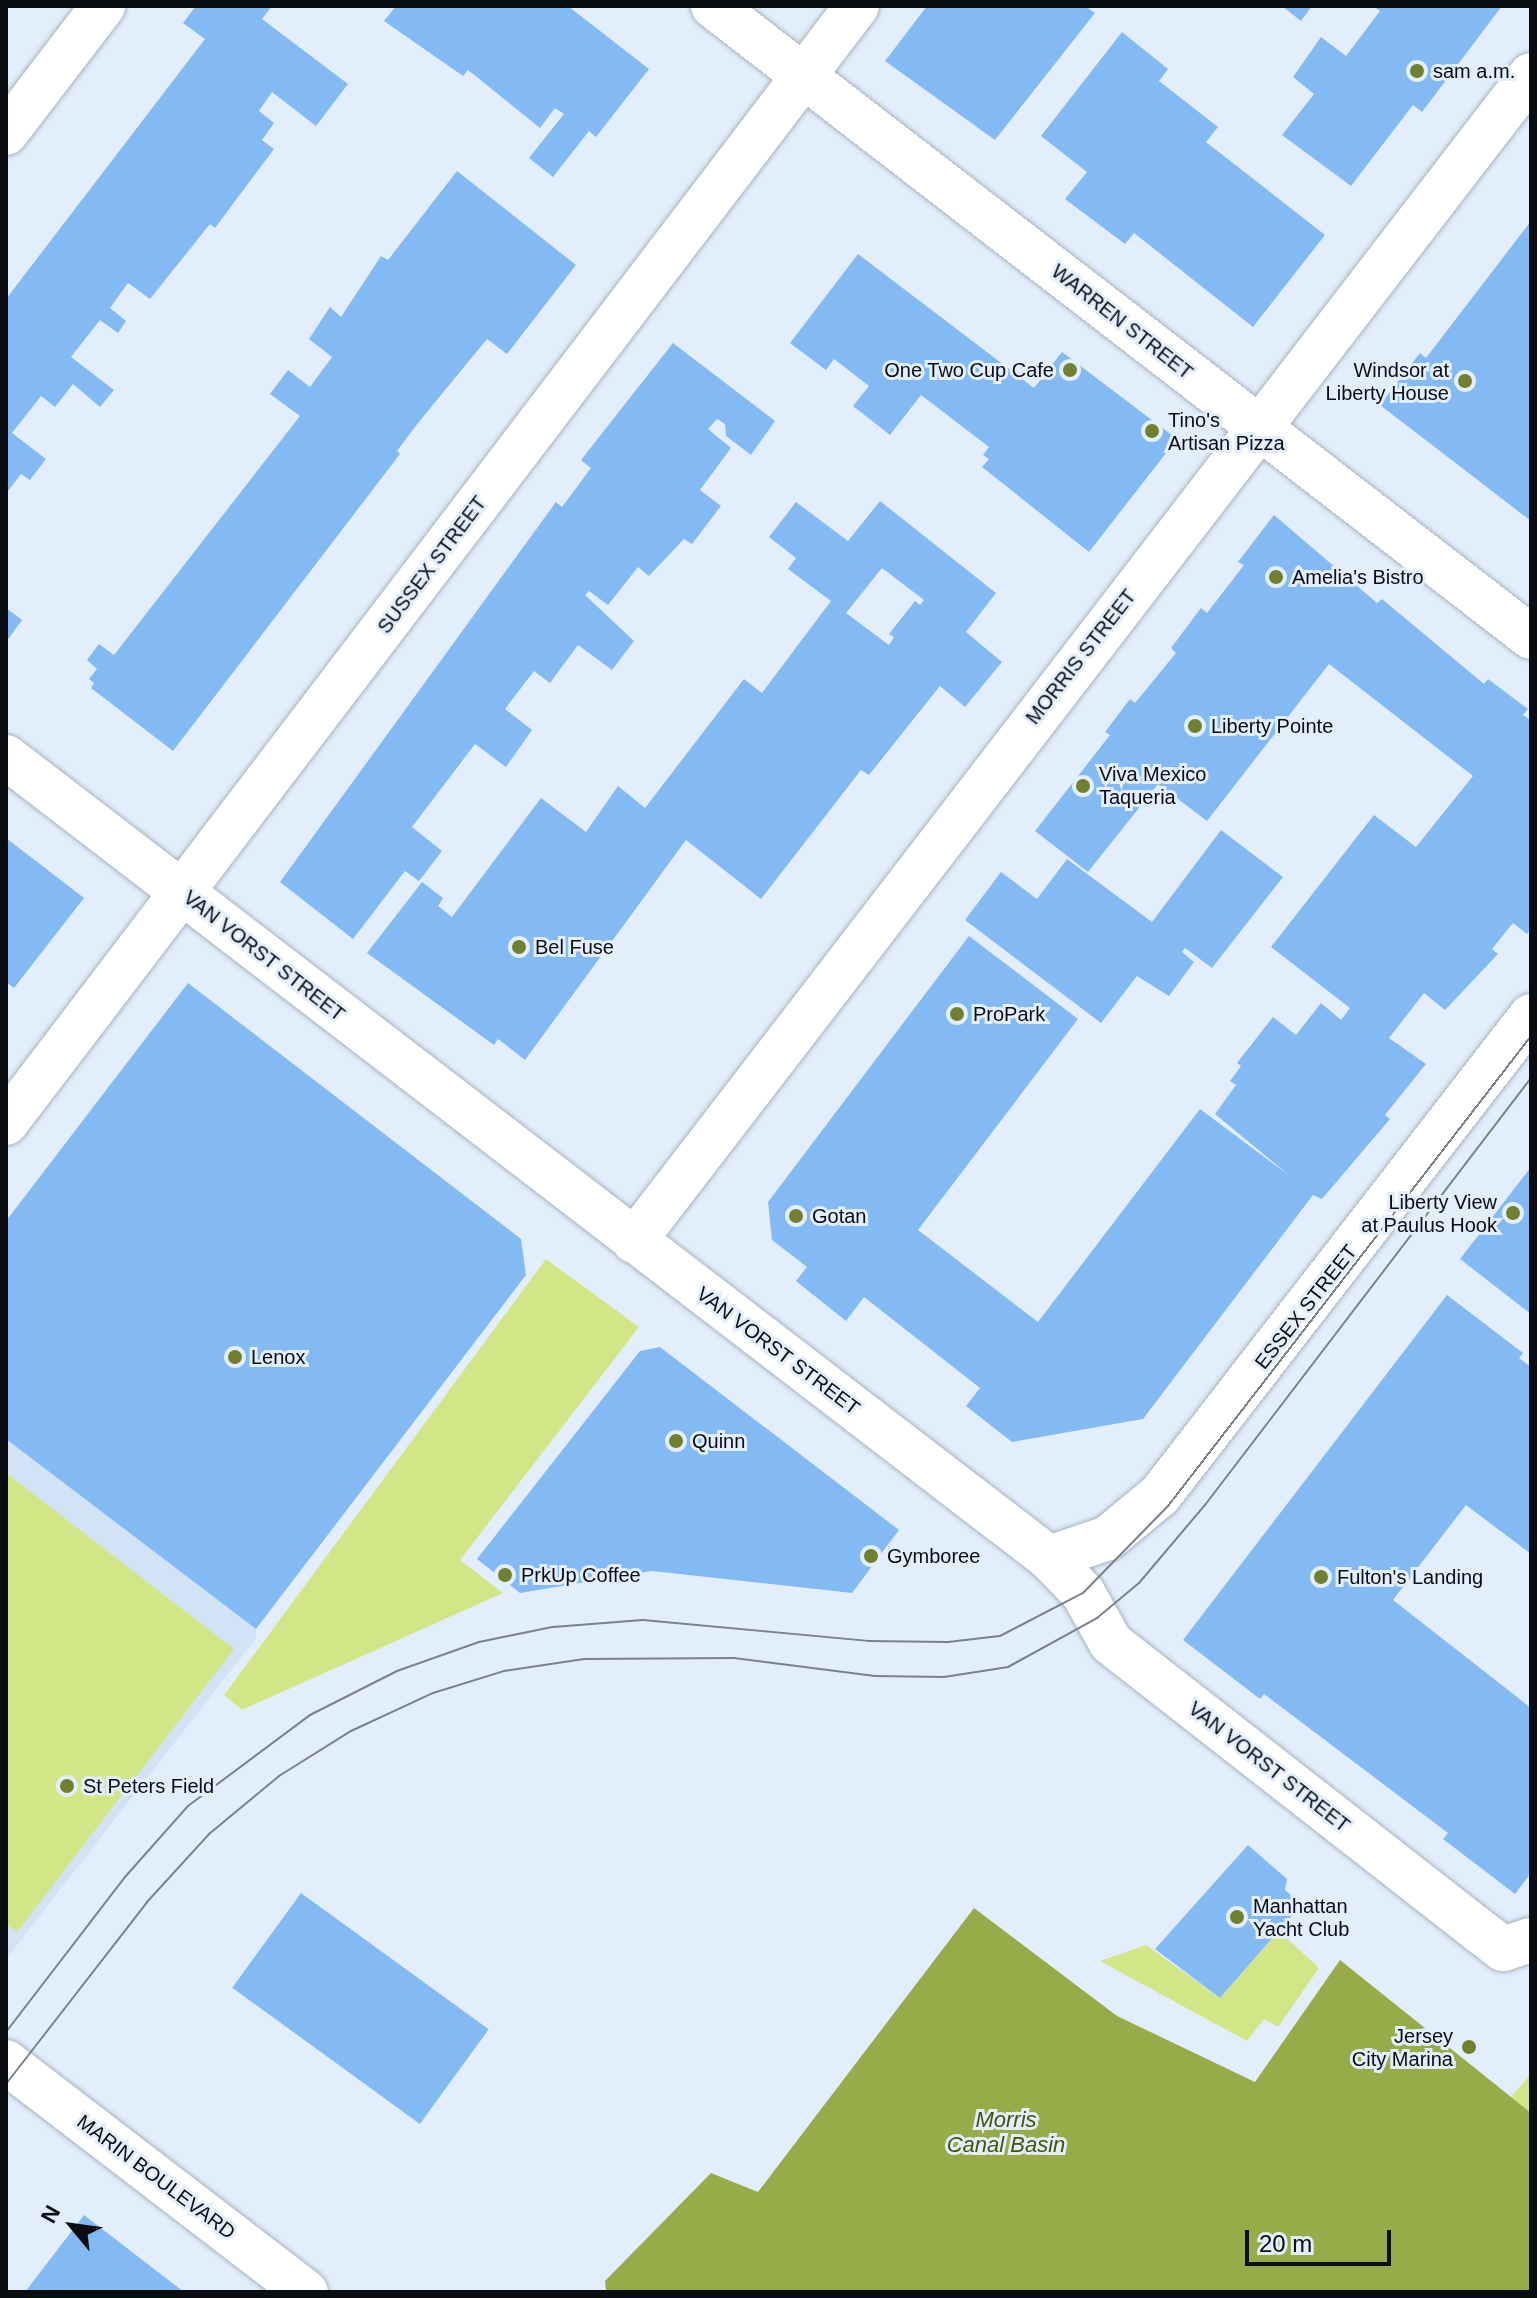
<!DOCTYPE html>
<style>
body{margin:0}
#map{position:relative;width:1537px;height:2298px;overflow:hidden;background:#e2eefc;font-family:Arial,sans-serif}
div>[style]{position:absolute}
[style*='--x']{left:calc(var(--x)*1px);top:calc(var(--y)*1px);width:calc(var(--w)*1px);rotate:calc(var(--a)*1deg)}
.built>*{inset:0;background:#d1e3f5}
.green>*{inset:0;background:#d2e688}
.water>*{inset:0;background:#98ab49}
.building>*{inset:0;background:#84baf3;transform-origin:0 0}
.roads{filter:drop-shadow(0 0 2px #a7b3c0) drop-shadow(0 0 2px #a7b3c0)}
.minor>*{height:44px;margin:-22px;padding:0 22px;transform-origin:22px;border-radius:22px;background:#fff}
.tertiary>*{height:44px;margin:-22px;padding:0 22px;transform-origin:22px;border-radius:22px;background:#fff}
.tram>*{height:2px;margin:-1px;padding:0 1px;transform-origin:1px;border-radius:1px;background:#7a828c}
.dots>*{width:22px;height:22px;translate:-50% -50%;box-sizing:border-box;border:4px solid #e2eefc;border-radius:50%}
span{translate:-50% -50%;white-space:nowrap;text-align:center;line-height:1.15;-webkit-text-stroke:6px #e2eefc;paint-order:stroke}
.poi-label{font-size:20px;color:#0a0e12}
.left{translate:0 -50%;text-align:left}
.right{translate:-100% -50%;text-align:right}
.street-label{font-size:20px;color:#0a0e12}
.water-label{font-size:22px;color:#475308;font-style:italic}
.frame{position:absolute;inset:0;border:8px solid #0a0e12;pointer-events:none}
.north{position:absolute;left:32px;top:2186px;width:80px;height:80px;-webkit-text-stroke:6px #e2eefc;paint-order:stroke;rotate:299deg;font-size:22px;font-weight:700;line-height:32px;text-align:center;color:#0a0e12}
.north::after{content:'';display:block;margin:auto;width:28px;height:36px;background:#0a0e12;clip-path:polygon(50% 0,100% 100%,50% 72%,0 100%)}
.scale{position:absolute;left:1245px;top:2230px;width:146px;height:36px;box-sizing:border-box;border:4px solid #0a0e12;border-top:0;padding-left:10px;font-size:24px;line-height:28px;white-space:nowrap;color:#0a0e12;-webkit-text-stroke:6px #e2eefc;paint-order:stroke}
</style>
<div id="map">
<div class="built">
<i style="clip-path:polygon(6px 1439px,256px 1629px,256px 1638px,7px 1958px)"></i>
</div>
<div class="green">
<i style="clip-path:polygon(546px 1259px,639px 1327px,460px 1560px,503px 1593px,242px 1710px,224px 1695px)"></i>
<i style="clip-path:polygon(6px 1473px,234px 1649px,17px 1932px,6px 1924px)"></i>
<i style="clip-path:polygon(1279px 1931px,1319px 1968px,1278px 2027px,1264px 2019px,1247px 2041px,1100px 1961px,1146px 1945px,1220px 1998px)"></i>
<i style="clip-path:polygon(1531px 2074px,1531px 2113px,1511px 2097px)"></i>
</div>
<div class="water">
<i style="clip-path:polygon(974px 1908px,1117px 2016px,1255px 2082px,1340px 1960px,1531px 2113px,1531px 2292px,606px 2292px,605px 2281px,711px 2173px,758px 2192px)"></i>
</div>
<div class="building">
<i style="clip-path:polygon(196px 6px,272px 6px,262px 19px,348px 84px,316px 126px,272px 92px,259px 111px,274px 123px,262px 140px,274px 149px,215px 228px,210px 224px,150px 299px,128px 283px,110px 308px,126px 321px,118px 333px,100px 320px,71px 357px,114px 390px,100px 407px,73px 384px,55px 407px,41px 396px,12px 433px,46px 459px,30px 480px,21px 474px,8px 491px,6px 299px,205px 39px,183px 23px)"></i>
<i style="clip-path:polygon(396px 6px,568px 6px,649px 69px,596px 137px,589px 131px,553px 177px,529px 158px,564px 114px,555px 108px,540px 128px,468px 70px,463px 76px,384px 21px)"></i>
<i style="clip-path:polygon(927px 6px,1085px 6px,1095px 13px,995px 140px,885px 61px)"></i>
<i style="clip-path:polygon(1282px 6px,1312px 6px,1301px 21px)"></i>
<i style="clip-path:polygon(1373px 6px,1502px 6px,1422px 112px,1413px 105px,1351px 186px,1282px 135px,1314px 94px,1293px 77px,1321px 37px,1346px 56px,1380px 11px)"></i>
<i style="clip-path:polygon(1122px 32px,1168px 69px,1159px 81px,1218px 127px,1206px 142px,1325px 235px,1253px 327px,1134px 233px,1125px 244px,1065px 199px,1087px 172px,1041px 136px)"></i>
<i style="clip-path:polygon(457px 171px,576px 265px,507px 354px,487px 339px,418px 423px,397px 451px,400px 454px,173px 751px,91px 688px,94px 683px,89px 679px,97px 669px,87px 660px,99px 644px,114px 655px,300px 416px,270px 394px,288px 370px,310px 387px,332px 357px,309px 339px,330px 307px,341px 317px,381px 256px,388px 260px)"></i>
<i style="clip-path:polygon(1531px 221px,1531px 521px,1380px 405px,1420px 353px,1426px 358px)"></i>
<i style="clip-path:polygon(858px 254px,1034px 388px,1062px 352px,1177px 439px,1089px 552px,982px 467px,989px 459px,983px 455px,989px 447px,921px 395px,890px 435px,853px 406px,869px 386px,834px 359px,826px 370px,790px 343px)"></i>
<i style="clip-path:polygon(673px 343px,775px 421px,751px 455px,726px 436px,725px 424px,717px 419px,708px 429px,731px 448px,700px 490px,721px 506px,692px 544px,684px 539px,649px 576px,638px 567px,608px 605px,589px 591px,585px 595px,634px 641px,612px 670px,578px 645px,550px 683px,534px 671px,505px 709px,532px 730px,506px 767px,475px 744px,412px 827px,442px 851px,419px 881px,405px 871px,353px 939px,280px 882px,556px 502px,562px 507px,591px 468px,581px 460px)"></i>
<i style="clip-path:polygon(evenodd,880px 501px,996px 593px,966px 632px,1002px 662px,965px 707px,940px 686px,869px 775px,861px 770px,761px 899px,686px 840px,525px 1060px,498px 1039px,494px 1045px,367px 953px,422px 882px,443px 898px,438px 906px,452px 917px,541px 798px,586px 832px,618px 786px,645px 808px,744px 679px,762px 693px,831px 601px,788px 569px,796px 558px,769px 537px,796px 502px,848px 541px,880px 501px,882px 568px,924px 600px,920px 605px,915px 601px,889px 634px,894px 637px,889px 645px,846px 613px,882px 568px)"></i>
<i style="clip-path:polygon(1274px 515px,1377px 603px,1382px 599px,1484px 684px,1488px 679px,1528px 709px,1523px 715px,1531px 720px,1531px 929px,1527px 934px,1513px 923px,1492px 949px,1498px 954px,1445px 1010px,1424px 993px,1389px 1038px,1426px 1064px,1385px 1115px,1390px 1119px,1322px 1199px,1313px 1195px,1143px 1419px,1012px 1442px,966px 1406px,980px 1388px,864px 1297px,846px 1321px,796px 1281px,807px 1267px,772px 1240px,768px 1202px,969px 936px,1078px 1019px,918px 1230px,1038px 1322px,1200px 1109px,1291px 1177px,1215px 1114px,1236px 1085px,1230px 1081px,1241px 1066px,1237px 1063px,1273px 1017px,1296px 1035px,1321px 1003px,1341px 1020px,1350px 1008px,1271px 947px,1374px 815px,1416px 847px,1473px 776px,1329px 664px,1207px 821px,1158px 784px,1088px 872px,1035px 831px,1110px 735px,1105px 732px,1130px 699px,1135px 703px,1176px 653px,1171px 648px,1201px 608px,1207px 613px,1244px 565px,1238px 562px)"></i>
<i style="clip-path:polygon(6px 608px,22px 620px,6px 642px)"></i>
<i style="clip-path:polygon(1221px 830px,1283px 877px,1212px 968px,1185px 948px,1182px 952px,1194px 962px,1169px 996px,1137px 976px,1101px 1023px,965px 920px,1001px 872px,1037px 899px,1067px 859px,1152px 922px)"></i>
<i style="clip-path:polygon(6px 838px,84px 898px,14px 988px,6px 982px)"></i>
<i style="clip-path:polygon(188px 983px,521px 1239px,526px 1275px,256px 1629px,6px 1439px,6px 1221px)"></i>
<i style="clip-path:polygon(1531px 1167px,1531px 1314px,1460px 1259px)"></i>
<i style="clip-path:polygon(1447px 1295px,1523px 1353px,1519px 1358px,1531px 1367px,1531px 1554px,1466px 1505px,1393px 1600px,1531px 1708px,1531px 1873px,1515px 1894px,1443px 1839px,1448px 1833px,1264px 1694px,1260px 1699px,1183px 1640px)"></i>
<i style="clip-path:polygon(660px 1347px,899px 1530px,852px 1593px,652px 1571px,520px 1593px,477px 1559px,640px 1351px)"></i>
<i style="clip-path:polygon(1248px 1845px,1287px 1879px,1285px 1890px,1302px 1904px,1220px 1998px,1155px 1949px)"></i>
<i style="left:301px;top:1893px;width:232px;height:117px;rotate:36deg"></i>
<i style="clip-path:polygon(84px 2215px,184px 2292px,25px 2292px)"></i>
</div>
<div class="roads">
<div class="minor">
<i style="--x:713;--y:6;--w:1033;--a:37.65"></i>
<i style="--x:6;--y:757;--w:1315;--a:37.52"></i>
<i style="--x:1049;--y:1558;--w:49;--a:45.8"></i>
<i style="--x:1083;--y:1593;--w:57;--a:60.8"></i>
<i style="--x:1111;--y:1643;--w:474;--a:38"></i>
<i style="--x:1485;--y:1935;--w:23;--a:38"></i>
<i style="--x:1503;--y:1949;--w:29;--a:-18"></i>
<i style="--x:6;--y:1123;--w:1404;--a:-52.7"></i>
<i style="--x:634;--y:1241;--w:1471;--a:-52.43"></i>
<i style="--x:1049;--y:1558;--w:62;--a:-18.7"></i>
<i style="--x:1108;--y:1538;--w:67;--a:-39.6"></i>
<i style="--x:1160;--y:1495;--w:606;--a:-52.24"></i>
<i style="--x:6;--y:2062;--w:378;--a:37.5"></i>
</div>
<div class="tertiary">
<i style="--x:6;--y:133;--w:160;--a:-52.6"></i>
</div>
</div>
<div class="tram">
<i style="--x:6;--y:2032;--w:195;--a:-52.5"></i>
<i style="--x:125;--y:1877;--w:95;--a:-48.4"></i>
<i style="--x:188;--y:1806;--w:152;--a:-36.7"></i>
<i style="--x:310;--y:1715;--w:97;--a:-26.8"></i>
<i style="--x:397;--y:1671;--w:87;--a:-19.5"></i>
<i style="--x:479;--y:1642;--w:76;--a:-11.5"></i>
<i style="--x:553;--y:1627;--w:90;--a:-4.4"></i>
<i style="--x:643;--y:1620;--w:226;--a:5.3"></i>
<i style="--x:868;--y:1641;--w:80;--a:0.7"></i>
<i style="--x:948;--y:1642;--w:52;--a:-6.6"></i>
<i style="--x:1000;--y:1636;--w:93;--a:-27.4"></i>
<i style="--x:1083;--y:1593;--w:122;--a:-45.7"></i>
<i style="--x:1168;--y:1506;--w:594;--a:-52.32"></i>
<i style="--x:6;--y:2084;--w:230;--a:-52.2"></i>
<i style="--x:147;--y:1902;--w:92;--a:-47.6"></i>
<i style="--x:209;--y:1834;--w:91;--a:-39.6"></i>
<i style="--x:279;--y:1776;--w:85;--a:-32"></i>
<i style="--x:351;--y:1731;--w:90;--a:-24.9"></i>
<i style="--x:433;--y:1693;--w:74;--a:-17.2"></i>
<i style="--x:504;--y:1671;--w:81;--a:-8.5"></i>
<i style="--x:584;--y:1659;--w:150;--a:-0.4"></i>
<i style="--x:734;--y:1658;--w:142;--a:7.3"></i>
<i style="--x:875;--y:1676;--w:69;--a:0.8"></i>
<i style="--x:944;--y:1677;--w:65;--a:-8.9"></i>
<i style="--x:1008;--y:1667;--w:102;--a:-28.8"></i>
<i style="--x:1097;--y:1618;--w:55;--a:-39.8"></i>
<i style="--x:1139;--y:1583;--w:102;--a:-49.8"></i>
<i style="--x:1205;--y:1505;--w:537;--a:-52.64"></i>
</div>
<div class="dots">
<i style="left:1417px;top:71px;background:#71802f"></i>
<i style="left:1070px;top:370px;background:#71802f"></i>
<i style="left:1465px;top:381px;background:#71802f"></i>
<i style="left:1152px;top:431px;background:#71802f"></i>
<i style="left:1276px;top:577px;background:#71802f"></i>
<i style="left:1195px;top:726px;background:#71802f"></i>
<i style="left:1083px;top:786px;background:#71802f"></i>
<i style="left:519px;top:947px;background:#71802f"></i>
<i style="left:957px;top:1014px;background:#71802f"></i>
<i style="left:1513px;top:1213px;background:#71802f"></i>
<i style="left:796px;top:1216px;background:#71802f"></i>
<i style="left:235px;top:1357px;background:#71802f"></i>
<i style="left:676px;top:1441px;background:#71802f"></i>
<i style="left:871px;top:1556px;background:#71802f"></i>
<i style="left:505px;top:1575px;background:#71802f"></i>
<i style="left:1321px;top:1577px;background:#71802f"></i>
<i style="left:67px;top:1786px;background:#71802f"></i>
<i style="left:1237px;top:1917px;background:#71802f"></i>
<i style="left:1469px;top:2047px;background:#71802f"></i>
</div>
<div class="poi-label">
<span class="left" style="left:1433px;top:71px">sam a.m.</span>
<span class="right" style="left:1054px;top:370px">One Two Cup Cafe</span>
<span class="right" style="left:1449px;top:382px">Windsor at<br>Liberty House</span>
<span class="left" style="left:1168px;top:432px">Tino's<br>Artisan Pizza</span>
<span class="left" style="left:1292px;top:577px">Amelia's Bistro</span>
<span class="left" style="left:1211px;top:726px">Liberty Pointe</span>
<span class="left" style="left:1099px;top:786px">Viva Mexico<br>Taqueria</span>
<span class="left" style="left:535px;top:947px">Bel Fuse</span>
<span class="left" style="left:973px;top:1014px">ProPark</span>
<span class="right" style="left:1497px;top:1214px">Liberty View<br>at Paulus Hook</span>
<span class="left" style="left:812px;top:1216px">Gotan</span>
<span class="left" style="left:251px;top:1357px">Lenox</span>
<span class="left" style="left:692px;top:1441px">Quinn</span>
<span class="left" style="left:887px;top:1556px">Gymboree</span>
<span class="left" style="left:521px;top:1575px">PrkUp Coffee</span>
<span class="left" style="left:1337px;top:1577px">Fulton's Landing</span>
<span class="left" style="left:83px;top:1786px">St Peters Field</span>
<span class="left" style="left:1253px;top:1918px">Manhattan<br>Yacht Club</span>
<span class="right" style="left:1453px;top:2048px">Jersey<br>City Marina</span>
</div>
<div class="street-label">
<span style="left:1122px;top:322px;rotate:38deg">WARREN STREET</span>
<span style="left:432px;top:565px;rotate:-53deg">SUSSEX STREET</span>
<span style="left:1081px;top:657px;rotate:-52deg">MORRIS STREET</span>
<span style="left:264px;top:956px;rotate:38deg">VAN VORST STREET</span>
<span style="left:1306px;top:1307px;rotate:-52deg">ESSEX STREET</span>
<span style="left:778px;top:1351px;rotate:37deg">VAN VORST STREET</span>
<span style="left:1269px;top:1767px;rotate:38deg">VAN VORST STREET</span>
<span style="left:156px;top:2177px;rotate:37deg">MARIN BOULEVARD</span>
</div>
<div class="water-label">
<span style="left:1006px;top:2132px">Morris<br>Canal Basin</span>
</div>
<div class="frame"></div>
<div class="north">N</div>
<div class="scale">20 m</div>
</div>
